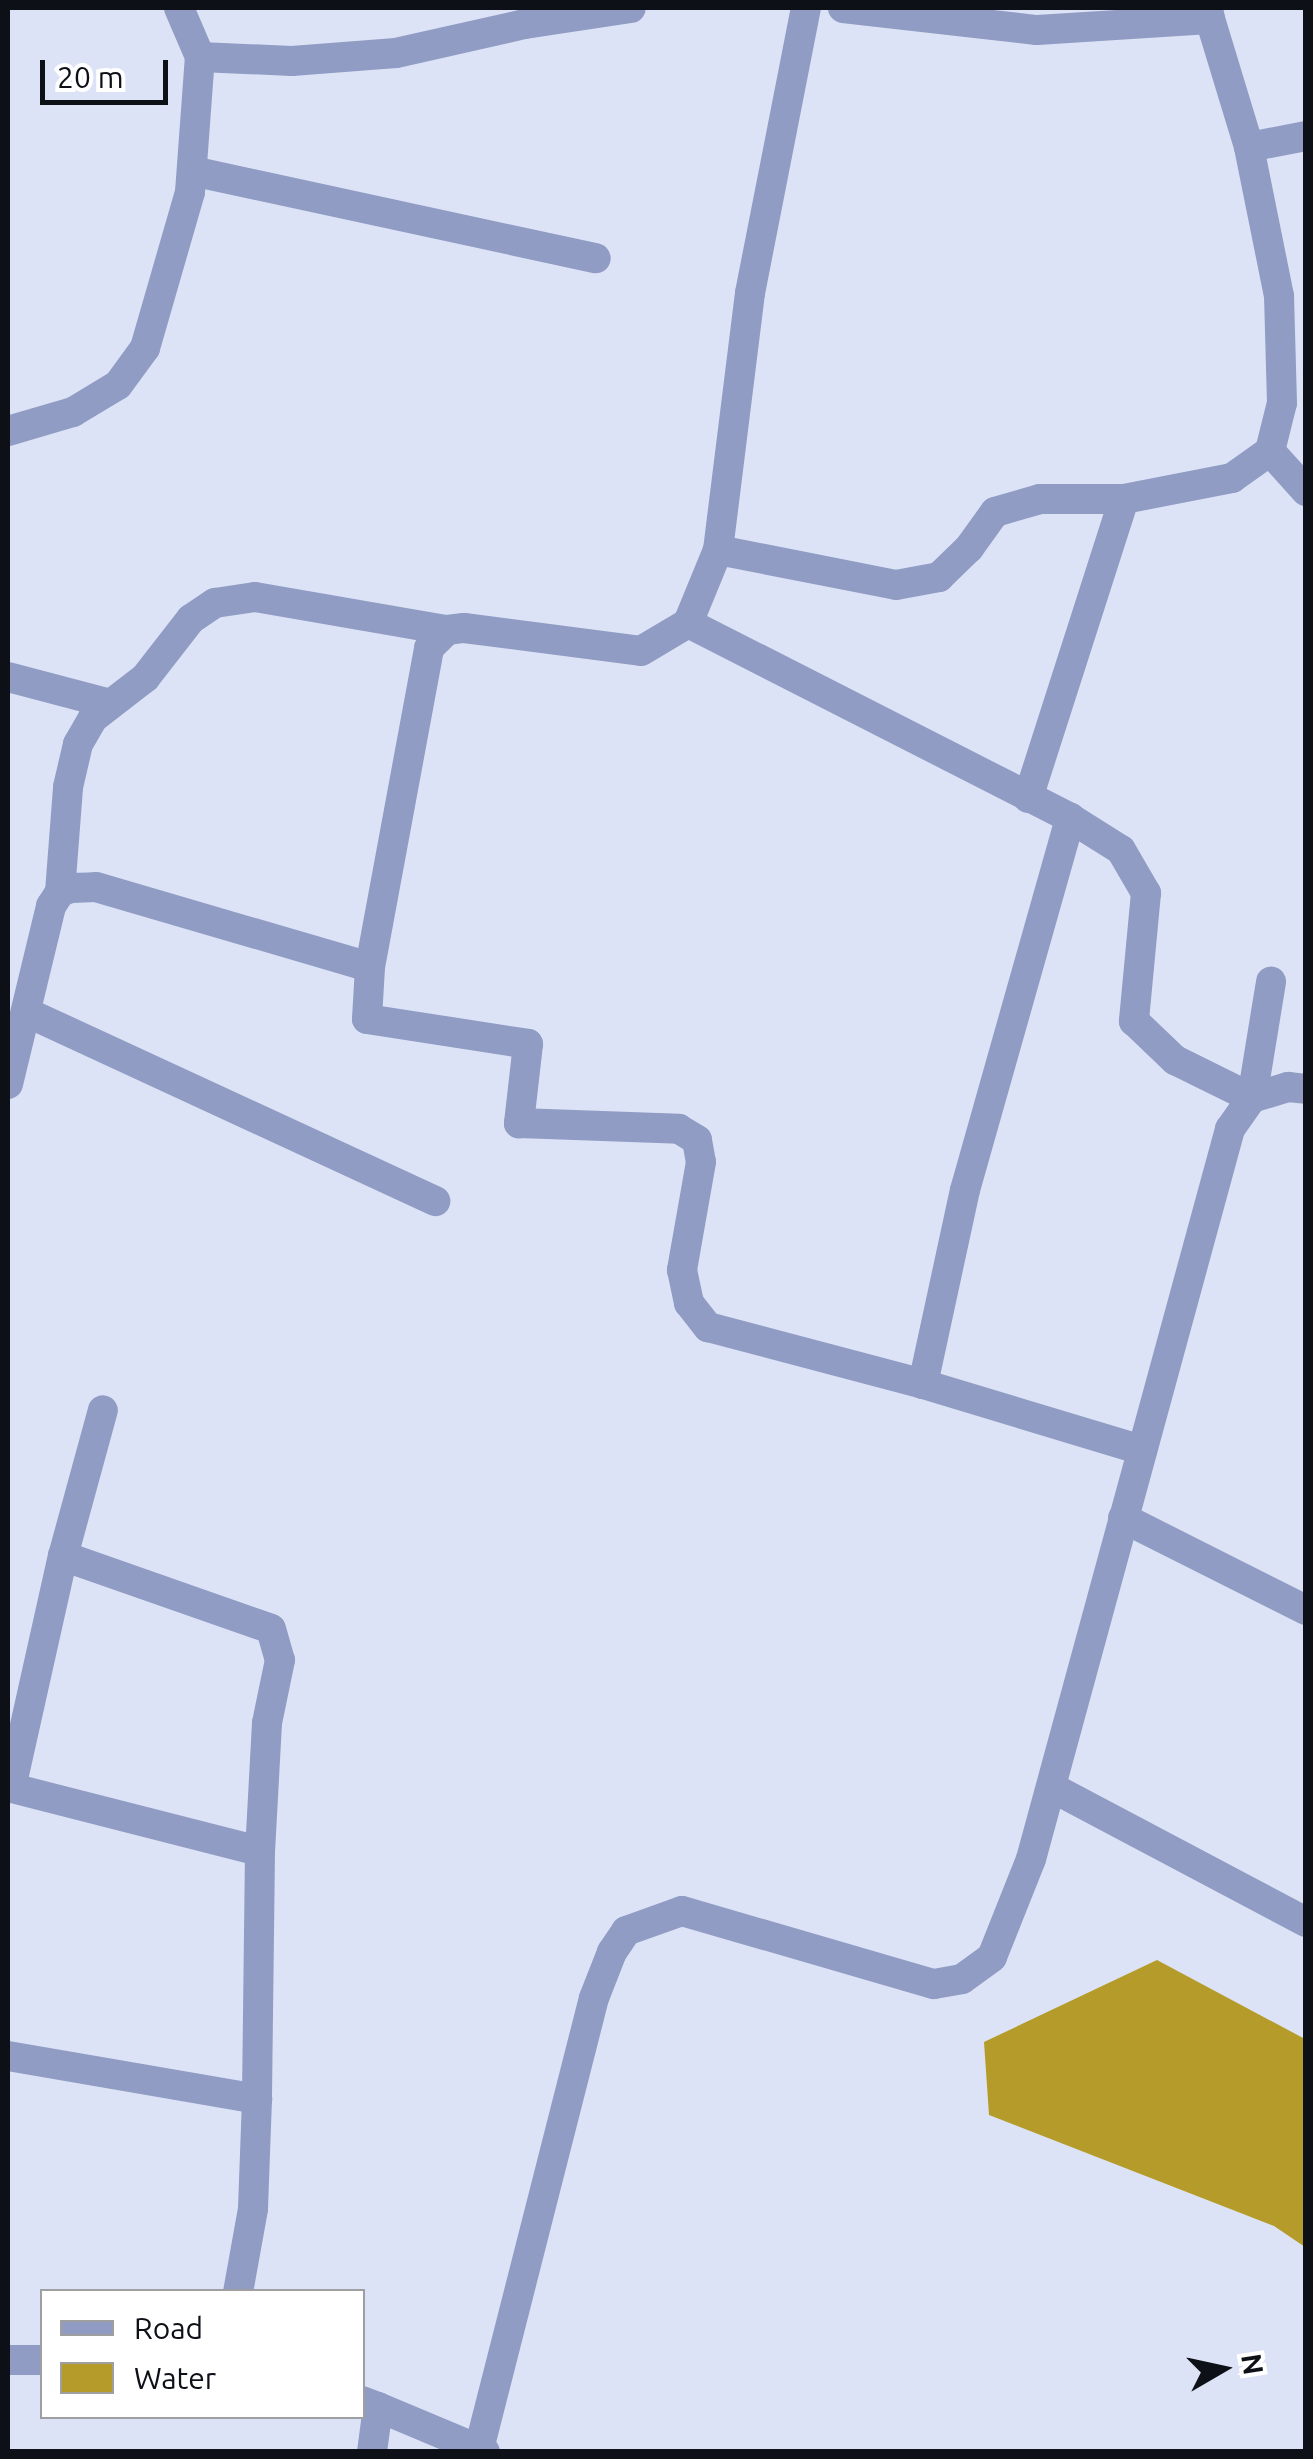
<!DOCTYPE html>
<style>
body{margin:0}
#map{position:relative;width:1313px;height:2459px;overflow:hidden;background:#dde3f6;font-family:Ubuntu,sans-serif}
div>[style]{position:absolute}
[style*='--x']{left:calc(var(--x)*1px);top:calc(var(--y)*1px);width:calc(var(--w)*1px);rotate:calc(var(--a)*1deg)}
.water>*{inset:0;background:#b59c2a}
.minor>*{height:30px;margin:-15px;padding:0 15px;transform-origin:15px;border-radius:15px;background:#909cc3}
.tertiary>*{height:30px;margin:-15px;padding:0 15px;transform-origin:15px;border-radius:15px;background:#909cc3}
span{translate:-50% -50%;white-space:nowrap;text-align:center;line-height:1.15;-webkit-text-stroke:8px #fff;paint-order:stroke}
.frame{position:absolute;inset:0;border:10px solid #0e1017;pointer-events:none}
.legend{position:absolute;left:40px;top:2289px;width:325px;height:130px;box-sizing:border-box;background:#fff;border:2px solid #9f9fa2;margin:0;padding:12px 18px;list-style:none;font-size:30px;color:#0e1017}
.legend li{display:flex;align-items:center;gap:20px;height:50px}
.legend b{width:50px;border:2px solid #9f9fa2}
.north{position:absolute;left:1173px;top:2319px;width:100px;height:100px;-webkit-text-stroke:8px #fff;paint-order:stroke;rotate:81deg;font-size:28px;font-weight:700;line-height:40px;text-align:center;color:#0e1017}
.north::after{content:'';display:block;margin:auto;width:35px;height:45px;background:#0e1017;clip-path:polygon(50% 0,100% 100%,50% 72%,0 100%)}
.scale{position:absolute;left:40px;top:60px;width:128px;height:45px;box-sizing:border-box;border:5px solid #0e1017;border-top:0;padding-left:12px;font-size:30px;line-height:35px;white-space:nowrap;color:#0e1017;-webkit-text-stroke:8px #fff;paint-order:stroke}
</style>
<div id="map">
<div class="water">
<i style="clip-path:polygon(1157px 1960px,1305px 2039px,1305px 2247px,1274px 2226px,989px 2115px,984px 2042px)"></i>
</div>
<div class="minor">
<i style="--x:179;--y:8;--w:53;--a:66.8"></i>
<i style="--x:1249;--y:147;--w:58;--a:-10.9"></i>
<i style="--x:192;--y:171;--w:413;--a:12.2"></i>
<i style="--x:1270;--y:451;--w:54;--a:48"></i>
<i style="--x:718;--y:550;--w:259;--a:-82.9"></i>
<i style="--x:750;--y:293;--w:290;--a:-78.9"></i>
<i style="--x:688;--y:623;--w:429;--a:27"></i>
<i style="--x:1070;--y:818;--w:60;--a:32.1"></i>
<i style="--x:1121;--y:850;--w:50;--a:59.8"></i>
<i style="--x:1146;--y:893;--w:129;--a:95.4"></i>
<i style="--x:1134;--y:1021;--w:57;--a:43.6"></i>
<i style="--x:1175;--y:1060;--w:86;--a:26.3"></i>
<i style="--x:1252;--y:1098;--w:118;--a:-80.7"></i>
<i style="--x:8;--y:677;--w:106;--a:14.7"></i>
<i style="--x:1028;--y:798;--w:314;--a:-72.2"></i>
<i style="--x:60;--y:892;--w:105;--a:-85.6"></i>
<i style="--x:68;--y:787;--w:44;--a:-76.9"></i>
<i style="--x:78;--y:744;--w:30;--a:-60"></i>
<i style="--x:93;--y:718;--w:66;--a:-37.6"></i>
<i style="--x:145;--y:678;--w:75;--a:-52.1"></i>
<i style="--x:191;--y:619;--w:29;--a:-34"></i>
<i style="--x:215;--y:603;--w:40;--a:-8.5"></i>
<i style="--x:255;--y:597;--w:195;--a:9.8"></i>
<i style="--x:370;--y:967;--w:52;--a:93.3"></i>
<i style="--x:367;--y:1019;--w:163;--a:8.8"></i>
<i style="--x:528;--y:1044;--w:80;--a:96.5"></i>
<i style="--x:519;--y:1123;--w:160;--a:2.1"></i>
<i style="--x:679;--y:1129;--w:21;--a:31"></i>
<i style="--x:697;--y:1140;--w:22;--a:80"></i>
<i style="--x:701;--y:1162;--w:110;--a:100"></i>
<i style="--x:682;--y:1270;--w:34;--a:78"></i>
<i style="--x:689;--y:1303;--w:31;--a:52"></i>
<i style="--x:708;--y:1327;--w:222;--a:14.8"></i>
<i style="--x:923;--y:1384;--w:229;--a:16.8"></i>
<i style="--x:26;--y:1012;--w:451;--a:24.8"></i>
<i style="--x:8;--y:1084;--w:183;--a:-76.4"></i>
<i style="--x:51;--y:906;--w:17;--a:-57"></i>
<i style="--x:60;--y:892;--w:12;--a:-20"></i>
<i style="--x:71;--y:888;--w:25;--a:-2"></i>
<i style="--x:96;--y:887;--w:285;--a:16.3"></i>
<i style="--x:370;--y:967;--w:324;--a:-79.5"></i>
<i style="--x:429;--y:648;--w:25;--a:-45"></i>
<i style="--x:447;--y:630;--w:17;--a:-7"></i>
<i style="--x:464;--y:628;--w:178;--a:7.4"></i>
<i style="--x:641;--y:651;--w:55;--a:-30.8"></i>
<i style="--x:688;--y:623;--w:79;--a:-67.7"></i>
<i style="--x:718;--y:550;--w:181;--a:11.1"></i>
<i style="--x:896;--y:585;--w:44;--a:-10.5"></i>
<i style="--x:939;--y:577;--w:42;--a:-44"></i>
<i style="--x:969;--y:548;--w:44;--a:-54.2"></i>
<i style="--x:995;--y:512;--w:47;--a:-16.1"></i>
<i style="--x:1040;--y:499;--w:84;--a:0"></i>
<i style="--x:1124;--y:499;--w:110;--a:-11"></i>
<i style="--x:1232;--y:478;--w:47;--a:-35.4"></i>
<i style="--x:1270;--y:451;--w:49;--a:-76"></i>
<i style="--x:1282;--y:403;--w:107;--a:-91.6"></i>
<i style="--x:1279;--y:296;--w:152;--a:-101.4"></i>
<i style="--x:1249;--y:147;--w:134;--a:-106.9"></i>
<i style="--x:923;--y:1384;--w:198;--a:-77.8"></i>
<i style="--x:965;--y:1190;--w:387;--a:-74.2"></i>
<i style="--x:1123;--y:1518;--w:205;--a:26.7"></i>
<i style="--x:63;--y:1556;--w:151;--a:-74.7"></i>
<i style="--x:8;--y:1787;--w:260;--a:14.3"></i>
<i style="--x:1051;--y:1787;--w:289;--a:27.9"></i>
<i style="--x:11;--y:1788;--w:238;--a:-77.4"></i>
<i style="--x:63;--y:1556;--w:220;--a:19.3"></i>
<i style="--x:271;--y:1629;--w:32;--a:74"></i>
<i style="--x:280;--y:1660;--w:64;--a:101.7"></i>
<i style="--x:267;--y:1723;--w:128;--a:93.1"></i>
<i style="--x:260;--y:1851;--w:248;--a:90.7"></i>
<i style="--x:8;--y:2056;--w:253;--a:9.8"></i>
<i style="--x:257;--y:2099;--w:110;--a:92.1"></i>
<i style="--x:253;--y:2209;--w:84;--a:100.2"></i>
<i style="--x:378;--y:2407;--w:116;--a:22.8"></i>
<i style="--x:479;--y:2449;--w:465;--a:-75.7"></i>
<i style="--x:594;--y:1998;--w:49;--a:-68.6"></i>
<i style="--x:612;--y:1952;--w:25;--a:-56"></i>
<i style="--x:626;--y:1931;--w:59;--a:-19.7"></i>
<i style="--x:682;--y:1911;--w:262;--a:16.2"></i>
<i style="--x:934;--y:1984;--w:28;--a:-10"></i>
<i style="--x:962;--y:1979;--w:37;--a:-36"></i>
<i style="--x:992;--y:1957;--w:105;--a:-68.3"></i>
<i style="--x:1031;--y:1859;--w:757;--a:-74.75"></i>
<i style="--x:1230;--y:1129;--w:38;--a:-55"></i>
<i style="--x:1252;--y:1098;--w:38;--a:-17"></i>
<i style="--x:1288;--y:1087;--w:18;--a:6"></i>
</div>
<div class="tertiary">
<i style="--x:843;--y:8;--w:195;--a:6.5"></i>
<i style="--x:1037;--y:30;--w:173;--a:-3.6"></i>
<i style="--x:1210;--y:19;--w:11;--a:-100"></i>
<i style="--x:8;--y:431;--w:68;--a:-16.3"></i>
<i style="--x:73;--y:412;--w:52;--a:-31"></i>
<i style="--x:118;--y:385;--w:46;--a:-53.9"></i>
<i style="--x:145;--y:348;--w:162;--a:-73.9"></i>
<i style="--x:190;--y:192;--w:135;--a:-85.8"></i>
<i style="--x:200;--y:57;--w:92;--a:2.5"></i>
<i style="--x:292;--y:61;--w:104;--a:-4.4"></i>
<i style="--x:396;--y:53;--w:132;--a:-12.7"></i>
<i style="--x:525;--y:24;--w:107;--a:-8.6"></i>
<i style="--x:8;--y:2360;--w:34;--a:0"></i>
<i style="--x:362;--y:2401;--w:17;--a:21"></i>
<i style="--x:378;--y:2407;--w:45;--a:97.6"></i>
</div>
<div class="frame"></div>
<ul class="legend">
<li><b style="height:12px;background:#909cc3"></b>Road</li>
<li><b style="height:28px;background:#b59c2a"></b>Water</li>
</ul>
<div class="north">N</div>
<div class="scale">20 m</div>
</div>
